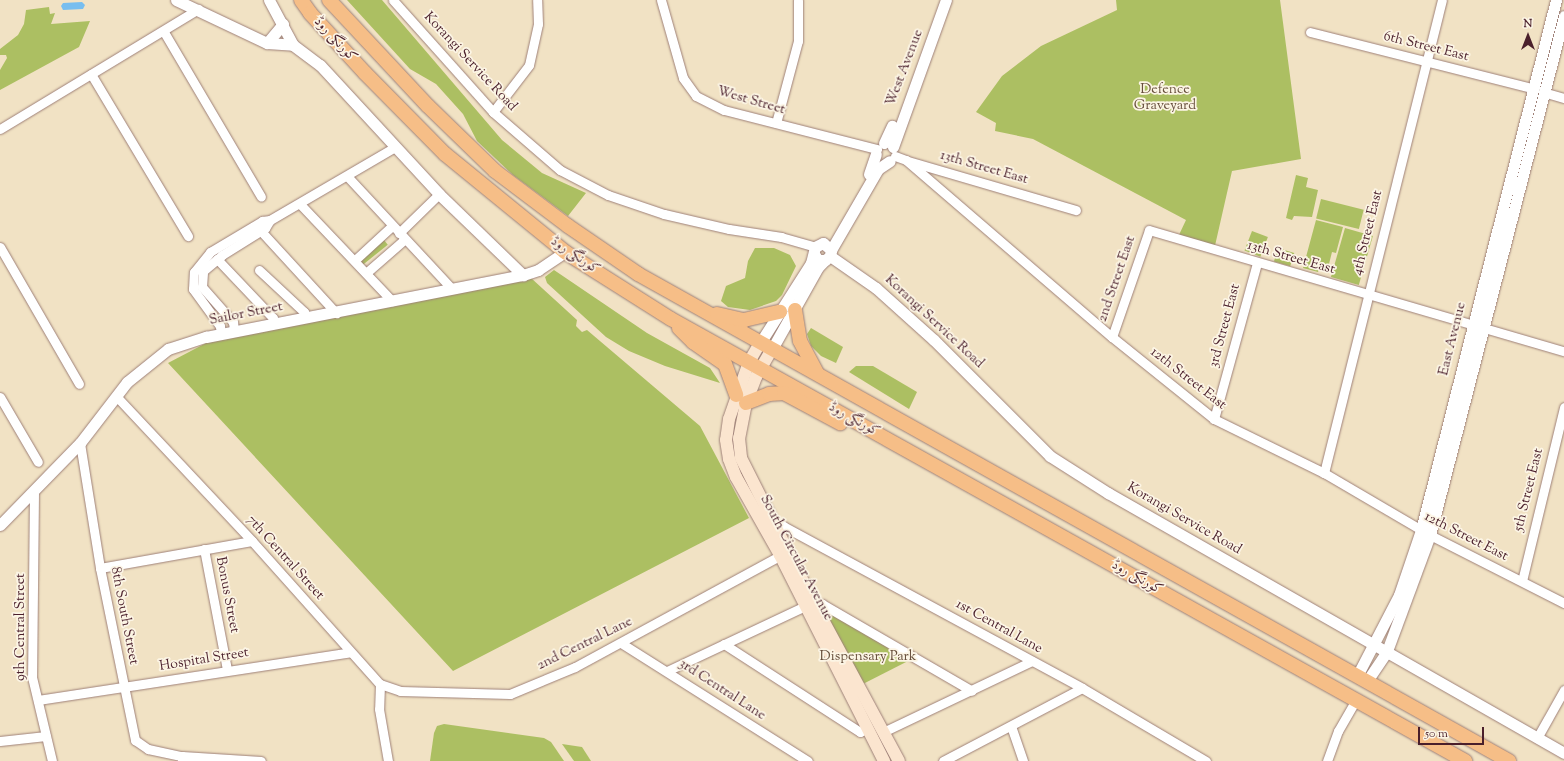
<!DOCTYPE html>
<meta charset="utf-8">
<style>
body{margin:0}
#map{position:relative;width:1564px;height:761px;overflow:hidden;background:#f1e2c4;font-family:"Sorts Mill Goudy",Amiri,serif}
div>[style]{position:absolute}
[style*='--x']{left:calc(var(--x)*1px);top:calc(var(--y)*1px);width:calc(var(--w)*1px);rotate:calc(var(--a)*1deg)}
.green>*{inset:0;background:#acbf62;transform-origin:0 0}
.water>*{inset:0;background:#78beef}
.roads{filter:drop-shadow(0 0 1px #9e8078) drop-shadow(0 0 1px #9e8078)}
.minor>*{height:9px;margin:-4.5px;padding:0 4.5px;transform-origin:4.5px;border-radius:4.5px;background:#fff}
.tertiary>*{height:11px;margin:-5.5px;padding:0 5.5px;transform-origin:5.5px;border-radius:5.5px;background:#fff}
.secondary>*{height:12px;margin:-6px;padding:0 6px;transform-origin:6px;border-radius:6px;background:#fbe5cf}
.primary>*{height:14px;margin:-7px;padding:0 7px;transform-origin:7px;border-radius:7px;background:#f6be87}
span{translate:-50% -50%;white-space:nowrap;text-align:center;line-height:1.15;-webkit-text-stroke:3.5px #fcf5e5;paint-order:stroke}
.street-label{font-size:14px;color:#4a1f2b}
.park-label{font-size:14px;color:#674f3c}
.north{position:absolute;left:1508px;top:16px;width:40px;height:40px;-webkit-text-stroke:3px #fcf5e5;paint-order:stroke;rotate:0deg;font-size:11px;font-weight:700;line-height:16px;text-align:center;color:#4a1f2b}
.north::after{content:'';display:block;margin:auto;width:14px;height:18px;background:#4a1f2b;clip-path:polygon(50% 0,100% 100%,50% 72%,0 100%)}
.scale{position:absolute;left:1418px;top:727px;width:66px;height:18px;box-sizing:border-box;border:2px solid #4a1f2b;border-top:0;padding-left:5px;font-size:12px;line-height:14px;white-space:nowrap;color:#4a1f2b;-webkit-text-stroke:3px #fcf5e5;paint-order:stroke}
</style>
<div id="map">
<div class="green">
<i style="clip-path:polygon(347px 0,382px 0,502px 140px,542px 173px,586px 193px,568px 216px,513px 175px,477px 141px,463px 114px,436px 84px,410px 69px)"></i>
<i style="clip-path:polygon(1116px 0,1280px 0,1301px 159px,1232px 171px,1214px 250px,1178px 237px,1186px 220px,1033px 139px,995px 131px,996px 123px,976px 112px,1002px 76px,1041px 46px,1117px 10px)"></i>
<i style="clip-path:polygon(49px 7px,50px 14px,55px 13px,51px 24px,90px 21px,79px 47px,0 90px,0 70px,7px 58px,6px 55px,0 55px,0 49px,18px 35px,24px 24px,26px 10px)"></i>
<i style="clip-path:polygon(1296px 175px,1308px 178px,1306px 187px,1318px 190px,1312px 217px,1294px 216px,1292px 220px,1286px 218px)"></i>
<i style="left:1321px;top:199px;width:44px;height:20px;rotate:14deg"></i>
<i style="clip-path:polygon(1316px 220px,1343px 227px,1336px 253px,1332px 252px,1328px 268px,1320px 266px,1318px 272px,1303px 268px)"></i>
<i style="left:1345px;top:228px;width:29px;height:51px;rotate:16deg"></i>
<i style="left:1252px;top:231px;width:17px;height:21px;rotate:21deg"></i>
<i style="left:384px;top:240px;width:6px;height:32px;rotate:51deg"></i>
<i style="clip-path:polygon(755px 248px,774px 248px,790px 255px,796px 266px,782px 295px,776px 301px,750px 310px,728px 307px,721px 301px,726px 286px,745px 278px,748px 261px)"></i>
<i style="left:1278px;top:248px;width:17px;height:14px;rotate:17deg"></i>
<i style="clip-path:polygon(554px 270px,647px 333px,710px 368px,720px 383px,665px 366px,629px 351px,606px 337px,547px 283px,545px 277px)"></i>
<i style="clip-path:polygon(531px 278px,577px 320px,576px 326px,582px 332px,587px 330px,700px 426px,749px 518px,453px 671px,168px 363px,210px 341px)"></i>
<i style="clip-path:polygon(811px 328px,843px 347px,836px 363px,821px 356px,811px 346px,807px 334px)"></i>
<i style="clip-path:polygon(856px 366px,873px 366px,917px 392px,909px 409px,849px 372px)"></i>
<i style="clip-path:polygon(822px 606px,912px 659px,859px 686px)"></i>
<i style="clip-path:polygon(444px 724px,544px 738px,551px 742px,564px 761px,430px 761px,434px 733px,437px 726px)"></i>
<i style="clip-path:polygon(562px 744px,582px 747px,591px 761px,574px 761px)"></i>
</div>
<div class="water">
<i style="clip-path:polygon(82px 2px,85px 5px,83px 9px,63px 10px,61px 6px,63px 3px)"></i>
</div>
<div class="roads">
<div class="minor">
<i style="--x:393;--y:0;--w:150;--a:48.2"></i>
<i style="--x:493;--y:112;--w:89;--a:40.9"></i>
<i style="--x:560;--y:170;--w:54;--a:27.5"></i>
<i style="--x:608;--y:195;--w:59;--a:18.7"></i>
<i style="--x:664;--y:214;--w:67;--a:13"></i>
<i style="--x:729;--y:229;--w:53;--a:8.7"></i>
<i style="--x:781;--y:237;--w:35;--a:16"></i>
<i style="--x:661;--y:0;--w:81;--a:74.2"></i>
<i style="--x:683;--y:78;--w:22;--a:54"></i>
<i style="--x:696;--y:96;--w:31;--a:27"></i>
<i style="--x:724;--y:110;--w:158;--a:14.3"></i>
<i style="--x:164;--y:32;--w:191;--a:59.5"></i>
<i style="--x:1310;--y:32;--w:232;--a:14.2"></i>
<i style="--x:91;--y:74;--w:189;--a:59.1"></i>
<i style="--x:1543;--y:92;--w:22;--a:16"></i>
<i style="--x:493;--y:112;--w:59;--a:-52.5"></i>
<i style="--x:529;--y:65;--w:42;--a:-77.6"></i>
<i style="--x:538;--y:24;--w:24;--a:-92"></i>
<i style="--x:776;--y:123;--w:85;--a:-75"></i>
<i style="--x:798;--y:41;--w:41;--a:-90"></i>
<i style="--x:0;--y:129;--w:232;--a:-31.2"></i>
<i style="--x:895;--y:156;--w:12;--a:20"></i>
<i style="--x:906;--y:160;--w:272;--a:40.7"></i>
<i style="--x:1112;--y:337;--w:131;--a:38.8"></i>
<i style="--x:1214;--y:419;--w:123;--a:26.1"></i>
<i style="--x:1324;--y:473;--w:123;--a:30.3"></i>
<i style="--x:1430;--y:535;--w:150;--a:26.9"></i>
<i style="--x:908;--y:161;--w:175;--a:16.3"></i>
<i style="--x:347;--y:176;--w:154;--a:47.1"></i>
<i style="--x:300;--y:204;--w:134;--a:46.5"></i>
<i style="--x:260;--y:230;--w:113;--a:47.5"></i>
<i style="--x:399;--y:233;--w:56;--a:-44.3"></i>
<i style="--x:0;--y:247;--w:158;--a:60"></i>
<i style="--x:217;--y:259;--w:81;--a:46.5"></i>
<i style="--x:273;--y:318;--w:6;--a:81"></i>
<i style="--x:355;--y:260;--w:50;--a:-42.6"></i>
<i style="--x:259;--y:270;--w:62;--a:43"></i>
<i style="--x:304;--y:312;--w:6;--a:72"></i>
<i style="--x:366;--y:273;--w:50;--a:-41"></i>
<i style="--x:234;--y:331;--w:9;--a:-96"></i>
<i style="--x:233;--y:322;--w:47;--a:-131.5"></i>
<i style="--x:202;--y:287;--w:16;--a:-86"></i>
<i style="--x:203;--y:271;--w:25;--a:-40"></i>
<i style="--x:222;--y:255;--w:51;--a:-32.1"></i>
<i style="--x:265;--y:228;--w:9;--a:-58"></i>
<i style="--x:270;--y:220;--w:145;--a:-30.3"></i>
<i style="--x:221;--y:334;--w:8;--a:-97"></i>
<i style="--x:220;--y:326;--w:46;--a:-126.1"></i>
<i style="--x:193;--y:289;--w:17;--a:-87"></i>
<i style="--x:194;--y:272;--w:26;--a:-51"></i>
<i style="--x:210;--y:252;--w:61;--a:-30.8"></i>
<i style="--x:262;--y:221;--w:8;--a:-7"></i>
<i style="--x:1112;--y:337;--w:113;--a:-70.9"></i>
<i style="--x:1149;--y:230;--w:432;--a:16.3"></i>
<i style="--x:116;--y:396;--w:199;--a:46.8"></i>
<i style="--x:252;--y:541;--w:192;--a:48.2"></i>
<i style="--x:380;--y:684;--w:25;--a:92"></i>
<i style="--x:379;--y:709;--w:53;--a:80.2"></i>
<i style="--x:0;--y:397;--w:75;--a:59.7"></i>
<i style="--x:1214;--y:419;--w:162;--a:-74.6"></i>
<i style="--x:80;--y:443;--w:127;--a:80.9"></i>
<i style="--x:100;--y:568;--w:176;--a:78.5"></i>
<i style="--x:135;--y:740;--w:16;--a:35"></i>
<i style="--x:148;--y:749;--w:35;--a:12"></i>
<i style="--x:182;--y:756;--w:5;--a:90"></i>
<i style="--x:1324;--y:473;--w:487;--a:-76"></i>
<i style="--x:34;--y:492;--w:185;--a:90.6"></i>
<i style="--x:32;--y:677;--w:86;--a:76.6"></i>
<i style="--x:775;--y:529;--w:9;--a:-21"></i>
<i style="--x:783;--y:526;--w:340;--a:28.4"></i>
<i style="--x:1082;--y:688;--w:144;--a:30.5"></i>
<i style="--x:204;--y:549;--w:123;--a:79.2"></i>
<i style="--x:100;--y:568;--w:154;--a:-10.1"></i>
<i style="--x:1522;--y:581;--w:179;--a:-76.4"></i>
<i style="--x:816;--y:607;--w:7;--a:-27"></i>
<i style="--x:822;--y:604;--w:173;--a:30.1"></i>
<i style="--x:621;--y:643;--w:221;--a:32.3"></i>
<i style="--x:724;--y:644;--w:162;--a:32.9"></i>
<i style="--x:860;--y:732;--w:9;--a:-27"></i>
<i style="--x:667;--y:671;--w:153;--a:-25.2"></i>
<i style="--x:380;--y:684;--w:21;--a:19"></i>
<i style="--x:400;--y:691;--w:110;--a:1.6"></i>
<i style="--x:510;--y:694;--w:70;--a:-22.6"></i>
<i style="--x:575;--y:667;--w:239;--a:-28.5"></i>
<i style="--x:38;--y:700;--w:316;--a:-8.7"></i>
<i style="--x:1011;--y:726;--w:37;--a:71"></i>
<i style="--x:883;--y:732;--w:165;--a:-25.5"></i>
<i style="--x:1537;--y:738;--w:55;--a:-60.6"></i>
<i style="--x:0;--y:741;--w:46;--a:-6.2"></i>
<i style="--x:182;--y:756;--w:79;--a:3.6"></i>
<i style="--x:943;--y:761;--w:157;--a:-27.7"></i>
<i style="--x:1327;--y:761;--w:32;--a:-70"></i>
<i style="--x:1338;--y:731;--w:36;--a:-60"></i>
</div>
<div class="tertiary">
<i style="--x:176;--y:0;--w:101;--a:25.3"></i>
<i style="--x:267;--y:43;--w:26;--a:4"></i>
<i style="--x:269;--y:0;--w:51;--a:61.9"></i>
<i style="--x:293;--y:45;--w:34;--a:37"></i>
<i style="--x:320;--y:65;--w:176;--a:47.3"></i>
<i style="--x:439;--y:194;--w:117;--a:44"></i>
<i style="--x:267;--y:43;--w:25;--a:-50"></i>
<i style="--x:884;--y:143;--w:19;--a:-65"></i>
<i style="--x:893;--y:147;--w:156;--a:-70.2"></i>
<i style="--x:869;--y:174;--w:21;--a:-71"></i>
<i style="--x:831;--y:250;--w:94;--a:-59.9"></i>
<i style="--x:878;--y:169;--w:14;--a:-34"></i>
<i style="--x:830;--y:256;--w:56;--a:34.8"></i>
<i style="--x:876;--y:288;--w:78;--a:41.9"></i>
<i style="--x:934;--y:340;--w:164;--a:45"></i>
<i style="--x:1050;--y:456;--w:69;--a:32.5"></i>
<i style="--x:1108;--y:493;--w:525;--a:29.69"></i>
<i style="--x:760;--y:343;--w:95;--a:-57.5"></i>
<i style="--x:811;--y:263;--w:16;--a:-76"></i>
<i style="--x:815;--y:247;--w:9;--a:-27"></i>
<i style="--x:823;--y:243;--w:11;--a:41"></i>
<i style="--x:831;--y:250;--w:6;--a:99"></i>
<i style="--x:830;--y:256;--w:6;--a:141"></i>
<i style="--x:825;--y:260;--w:7;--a:180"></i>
<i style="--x:818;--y:260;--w:7;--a:-124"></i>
<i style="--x:772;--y:349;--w:94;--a:-60.7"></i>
<i style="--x:818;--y:267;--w:10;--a:-45"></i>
<i style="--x:0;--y:525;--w:115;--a:-45.7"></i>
<i style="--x:80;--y:443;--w:77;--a:-52.4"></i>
<i style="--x:127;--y:382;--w:53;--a:-38.8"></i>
<i style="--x:168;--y:349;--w:40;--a:-18"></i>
<i style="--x:206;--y:337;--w:323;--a:-11.1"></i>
<i style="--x:523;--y:275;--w:16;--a:-18"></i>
<i style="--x:538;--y:270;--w:32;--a:-34"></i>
<i style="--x:1357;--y:676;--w:91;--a:-62.6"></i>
<i style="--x:1399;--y:595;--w:69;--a:-71.3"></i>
<i style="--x:1421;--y:530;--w:547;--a:-75.71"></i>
<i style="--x:1367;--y:681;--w:36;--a:-56"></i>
<i style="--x:1387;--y:651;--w:124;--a:-69.7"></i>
<i style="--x:1430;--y:535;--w:536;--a:-75.52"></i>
</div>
<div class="secondary">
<i style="--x:760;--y:343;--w:22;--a:120"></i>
<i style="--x:749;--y:362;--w:60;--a:109.3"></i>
<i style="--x:729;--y:419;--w:21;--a:98"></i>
<i style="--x:726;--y:440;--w:19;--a:81"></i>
<i style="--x:729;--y:459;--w:19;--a:69"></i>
<i style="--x:736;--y:477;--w:90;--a:60.6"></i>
<i style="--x:780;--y:555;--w:231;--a:63.2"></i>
<i style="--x:772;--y:349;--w:32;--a:120"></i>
<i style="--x:756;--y:377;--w:28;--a:111"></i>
<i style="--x:746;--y:403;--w:36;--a:101"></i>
<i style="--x:739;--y:438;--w:20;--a:84"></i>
<i style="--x:741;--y:458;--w:167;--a:63.3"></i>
<i style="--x:816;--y:607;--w:175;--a:61.7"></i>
</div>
<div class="primary">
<i style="--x:301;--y:0;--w:16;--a:55"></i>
<i style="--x:310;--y:13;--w:81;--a:47.5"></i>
<i style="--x:365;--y:73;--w:114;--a:45.4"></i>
<i style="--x:445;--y:154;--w:155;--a:39.2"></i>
<i style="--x:565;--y:252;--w:125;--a:32.3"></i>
<i style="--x:671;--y:319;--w:909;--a:29.1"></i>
<i style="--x:329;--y:0;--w:145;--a:47"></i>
<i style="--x:428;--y:106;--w:93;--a:44.1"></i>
<i style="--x:495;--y:171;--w:91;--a:37"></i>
<i style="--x:568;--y:226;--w:85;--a:34.4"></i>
<i style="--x:638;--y:274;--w:998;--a:29.21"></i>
<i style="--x:795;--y:310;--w:31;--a:81"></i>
<i style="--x:800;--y:341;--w:36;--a:62"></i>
<i style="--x:717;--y:314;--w:28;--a:13"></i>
<i style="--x:744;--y:320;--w:37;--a:-13"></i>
<i style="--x:679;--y:328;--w:20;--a:45"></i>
<i style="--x:693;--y:342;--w:39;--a:35"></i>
<i style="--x:725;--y:364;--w:33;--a:70"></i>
<i style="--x:746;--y:403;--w:25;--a:-21"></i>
<i style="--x:769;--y:394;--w:15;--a:-4"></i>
<i style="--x:784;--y:393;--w:64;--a:28.2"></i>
</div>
</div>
<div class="street-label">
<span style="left:335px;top:40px;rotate:47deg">کورنگی روڈ</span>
<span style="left:1426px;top:47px;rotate:14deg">6th Street East</span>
<span style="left:470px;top:62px;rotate:47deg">Korangi Service Road</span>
<span style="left:905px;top:68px;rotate:-69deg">West Avenue</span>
<span style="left:751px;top:101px;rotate:16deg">West Street</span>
<span style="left:984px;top:168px;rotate:16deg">13th Street East</span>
<span style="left:1368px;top:233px;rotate:-76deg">4th Street East</span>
<span style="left:575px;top:256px;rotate:34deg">کورنگی روڈ</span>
<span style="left:1291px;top:258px;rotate:16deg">13th Street East</span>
<span style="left:1117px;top:279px;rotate:-71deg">2nd Street East</span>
<span style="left:246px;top:314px;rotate:-11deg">Sailor Street</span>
<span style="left:934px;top:322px;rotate:43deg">Korangi Service Road</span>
<span style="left:1225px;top:326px;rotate:-75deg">3rd Street East</span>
<span style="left:1453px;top:339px;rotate:-76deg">East Avenue</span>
<span style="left:1188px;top:379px;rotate:38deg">12th Street East</span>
<span style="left:854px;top:420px;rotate:29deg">کورنگی روڈ</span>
<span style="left:1529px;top:490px;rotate:-76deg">5th Street East</span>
<span style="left:1184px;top:519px;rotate:30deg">Korangi Service Road</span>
<span style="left:1466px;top:537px;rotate:27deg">12th Street East</span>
<span style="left:285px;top:558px;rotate:48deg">7th Central Street</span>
<span style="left:796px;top:558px;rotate:62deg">South Circular Avenue</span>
<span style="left:1137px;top:578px;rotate:29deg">کورنگی روڈ</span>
<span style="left:227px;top:595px;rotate:79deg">Bonus Street</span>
<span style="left:124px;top:616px;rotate:79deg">8th South Street</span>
<span style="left:21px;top:627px;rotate:-90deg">9th Central Street</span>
<span style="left:999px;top:627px;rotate:29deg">1st Central Lane</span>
<span style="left:585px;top:644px;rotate:-26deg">2nd Central Lane</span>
<span style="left:204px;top:660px;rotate:-9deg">Hospital Street</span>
<span style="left:722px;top:690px;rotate:33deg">3rd Central Lane</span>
</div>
<div class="park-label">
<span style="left:1165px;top:98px">Defence<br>Graveyard</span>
<span style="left:868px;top:657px">Dispensary Park</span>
</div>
<div class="north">N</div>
<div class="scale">50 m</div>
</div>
